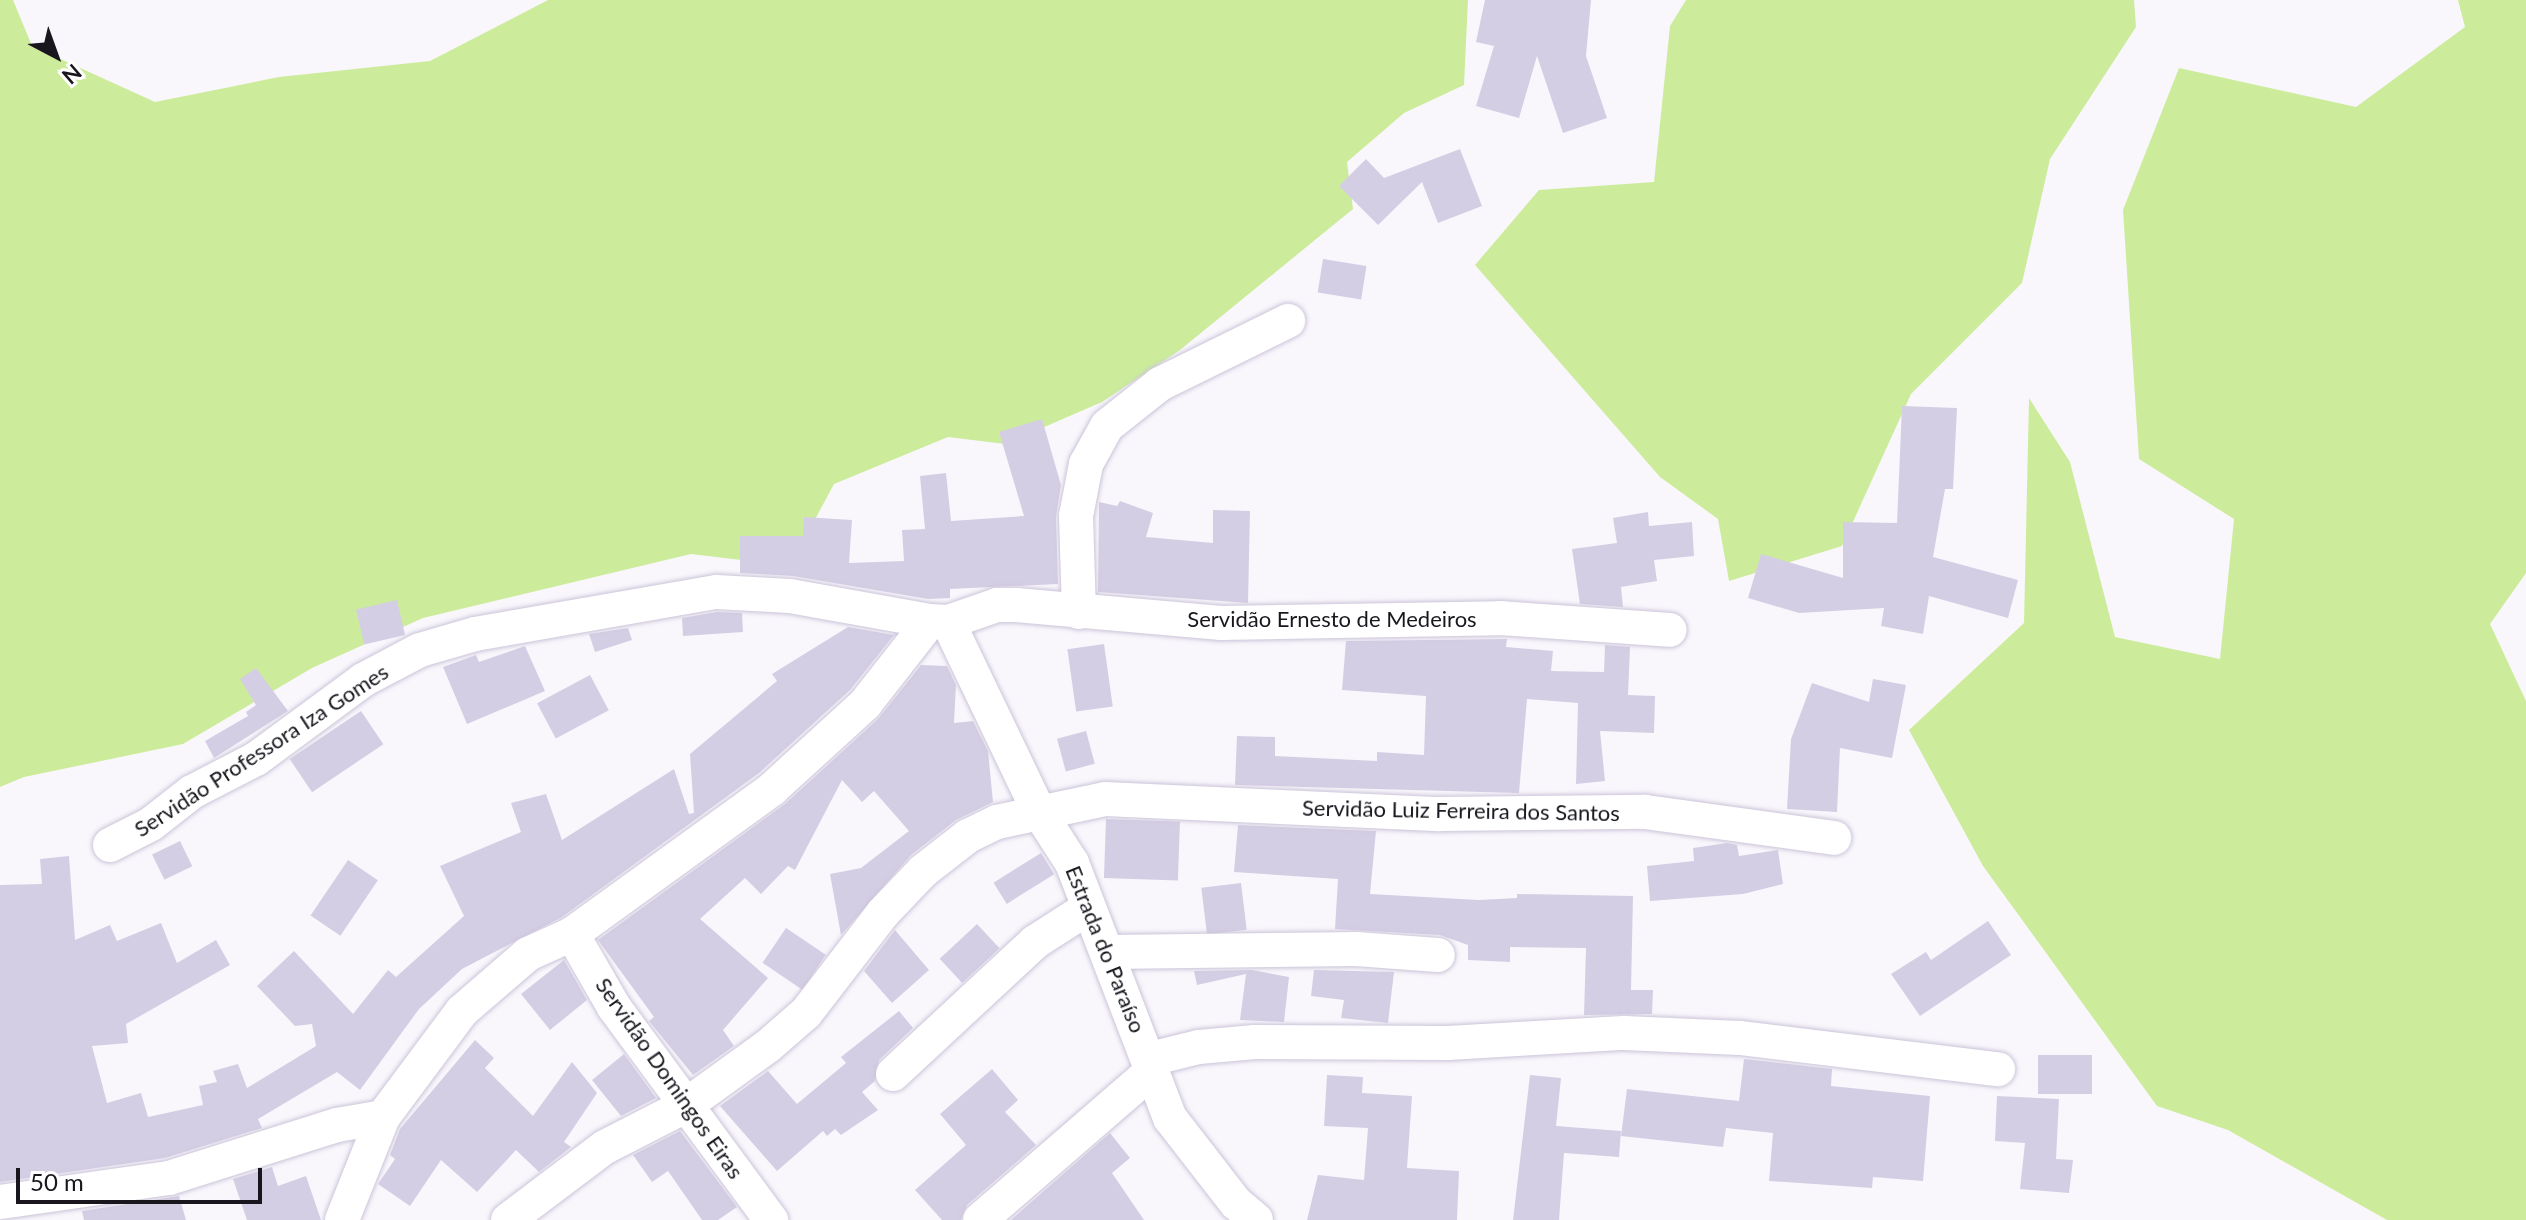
<!DOCTYPE html>
<meta charset="utf-8">
<style>
body{margin:0}
#map{position:relative;width:2526px;height:1220px;overflow:hidden;background:#f9f7fc;font-family:Lato,sans-serif}
div>[style]{position:absolute}
[style*='--x']{left:calc(var(--x)*1px);top:calc(var(--y)*1px);width:calc(var(--w)*1px);rotate:calc(var(--a)*1deg)}
.green>*{inset:0;background:#ccec9b}
.building>*{inset:0;background:#d4cee4;transform-origin:0 0}
.roads{filter:drop-shadow(0 0 2px #cbc4d9) drop-shadow(0 0 2px #cbc4d9)}
.minor>*{height:34px;margin:-17px;padding:0 17px;transform-origin:17px;border-radius:17px;background:#fff}
span{translate:-50% -50%;white-space:nowrap;text-align:center;line-height:1.15;-webkit-text-stroke:6px #fff;paint-order:stroke}
.street-label{font-size:22px;color:#19161d}
.north{position:absolute;left:16px;top:16px;width:80px;height:80px;-webkit-text-stroke:6px #fff;paint-order:stroke;rotate:139deg;font-size:22px;font-weight:700;line-height:32px;text-align:center;color:#19161d}
.north::after{content:'';display:block;margin:auto;width:28px;height:36px;background:#19161d;clip-path:polygon(50% 0,100% 100%,50% 72%,0 100%)}
.scale{position:absolute;left:16px;top:1168px;width:246px;height:36px;box-sizing:border-box;border:4px solid #19161d;border-top:0;padding-left:10px;font-size:24px;line-height:28px;white-space:nowrap;color:#19161d;-webkit-text-stroke:6px #fff;paint-order:stroke}
</style>
<div id="map">
<div class="green">
<i style="clip-path:polygon(0 0,13px 0,32px 46px,155px 102px,279px 77px,430px 61px,548px 0,1468px 0,1464px 85px,1404px 113px,1347px 162px,1353px 209px,1180px 350px,1102px 402px,1005px 444px,948px 437px,834px 484px,790px 566px,691px 554px,423px 618px,312px 668px,183px 744px,24px 777px,0 787px)"></i>
<i style="clip-path:polygon(1686px 0,2134px 0,2136px 27px,2050px 159px,2022px 283px,1911px 394px,1842px 546px,1729px 581px,1718px 519px,1660px 477px,1475px 265px,1539px 190px,1654px 182px,1670px 26px)"></i>
<i style="clip-path:polygon(2458px 0,2526px 0,2526px 573px,2490px 624px,2526px 701px,2526px 1220px,2387px 1220px,2228px 1130px,2157px 1106px,1983px 866px,1909px 730px,2024px 623px,2029px 398px,2070px 462px,2115px 637px,2220px 659px,2234px 519px,2139px 459px,2123px 210px,2179px 68px,2356px 107px,2465px 27px)"></i>
</div>
<div class="building">
<i style="clip-path:polygon(1485px 0,1591px 0,1586px 56px,1607px 118px,1563px 133px,1537px 56px,1519px 118px,1476px 106px,1494px 46px,1476px 42px)"></i>
<i style="clip-path:polygon(1460px 149px,1482px 206px,1438px 223px,1422px 182px,1378px 225px,1339px 186px,1366px 159px,1384px 178px)"></i>
<i style="left:1323px;top:259px;width:44px;height:34px;rotate:9deg"></i>
<i style="clip-path:polygon(1902px 406px,1957px 408px,1953px 489px,1945px 489px,1933px 557px,2018px 580px,2008px 618px,1929px 596px,1923px 634px,1881px 626px,1884px 608px,1799px 613px,1748px 598px,1761px 554px,1843px 578px,1843px 522px,1897px 523px)"></i>
<i style="clip-path:polygon(1042px 419px,1061px 485px,1056px 517px,1058px 584px,950px 589px,950px 598px,928px 599px,793px 576px,740px 573px,740px 536px,803px 536px,804px 517px,852px 520px,849px 563px,904px 561px,902px 530px,925px 529px,920px 476px,946px 473px,951px 521px,1024px 516px,999px 432px)"></i>
<i style="clip-path:polygon(1120px 501px,1153px 513px,1146px 537px,1213px 543px,1213px 510px,1250px 511px,1248px 603px,1098px 592px,1099px 502px,1117px 506px)"></i>
<i style="clip-path:polygon(1648px 512px,1649px 526px,1692px 522px,1694px 556px,1654px 560px,1657px 581px,1621px 587px,1623px 607px,1580px 604px,1572px 549px,1617px 543px,1613px 518px)"></i>
<i style="left:397px;top:600px;width:36px;height:42px;rotate:77deg"></i>
<i style="clip-path:polygon(717px 612px,742px 613px,743px 632px,683px 636px,682px 618px)"></i>
<i style="clip-path:polygon(848px 627px,894px 635px,850px 690px,759px 773px,562px 917px,462px 969px,419px 1009px,360px 1090px,337px 1072px,258px 1119px,262px 1128px,165px 1158px,0 1182px,0 885px,42px 884px,40px 859px,69px 856px,75px 940px,110px 925px,117px 941px,161px 923px,177px 963px,216px 940px,230px 965px,126px 1024px,128px 1043px,92px 1046px,107px 1103px,141px 1093px,148px 1117px,203px 1105px,199px 1086px,217px 1082px,213px 1071px,238px 1064px,247px 1088px,316px 1046px,312px 1024px,295px 1026px,257px 986px,294px 951px,353px 1014px,388px 970px,396px 977px,464px 916px,440px 866px,521px 832px,511px 803px,546px 794px,562px 840px,674px 769px,689px 814px,694px 813px,690px 754px,777px 681px,772px 674px)"></i>
<i style="clip-path:polygon(628px 628px,632px 640px,595px 652px,589px 634px)"></i>
<i style="clip-path:polygon(1507px 639px,1506px 647px,1553px 651px,1551px 671px,1604px 672px,1605px 645px,1630px 647px,1628px 695px,1655px 696px,1654px 733px,1600px 731px,1605px 781px,1576px 784px,1578px 703px,1527px 699px,1519px 793px,1235px 785px,1237px 736px,1275px 737px,1275px 756px,1377px 761px,1377px 752px,1424px 755px,1426px 696px,1342px 690px,1346px 641px)"></i>
<i style="left:1104px;top:644px;width:63px;height:37px;rotate:82deg"></i>
<i style="clip-path:polygon(525px 646px,545px 691px,467px 724px,443px 667px,476px 655px,479px 662px)"></i>
<i style="clip-path:polygon(921px 665px,947px 666px,956px 685px,954px 723px,973px 721px,988px 751px,993px 802px,956px 820px,911px 855px,841px 935px,830px 874px,861px 868px,909px 831px,874px 791px,862px 802px,842px 780px,795px 870px,788px 866px,761px 894px,745px 878px,700px 919px,768px 978px,723px 1030px,734px 1046px,693px 1075px,649px 1021px,654px 1017px,598px 940px,785px 804px,878px 719px)"></i>
<i style="clip-path:polygon(256px 668px,288px 711px,214px 758px,205px 741px,248px 716px,246px 712px,256px 705px,240px 679px)"></i>
<i style="left:590px;top:675px;width:40px;height:60px;rotate:62deg"></i>
<i style="clip-path:polygon(1873px 679px,1906px 685px,1892px 758px,1840px 748px,1837px 812px,1787px 809px,1791px 739px,1812px 683px,1869px 702px)"></i>
<i style="left:361px;top:711px;width:40px;height:86px;rotate:56deg"></i>
<i style="left:1086px;top:731px;width:34px;height:30px;rotate:75deg"></i>
<i style="left:1106px;top:819px;width:74px;height:59px;rotate:2deg"></i>
<i style="clip-path:polygon(1238px 825px,1376px 831px,1370px 894px,1479px 900px,1517px 898px,1517px 894px,1633px 896px,1631px 990px,1653px 990px,1652px 1014px,1584px 1015px,1586px 948px,1510px 947px,1510px 962px,1468px 960px,1468px 945px,1440px 935px,1335px 929px,1338px 879px,1234px 872px)"></i>
<i style="left:180px;top:841px;width:28px;height:31px;rotate:64deg"></i>
<i style="clip-path:polygon(1727px 843px,1737px 845px,1739px 856px,1778px 850px,1783px 884px,1743px 894px,1650px 901px,1647px 866px,1694px 861px,1693px 848px)"></i>
<i style="left:1041px;top:853px;width:25px;height:56px;rotate:58deg"></i>
<i style="left:348px;top:860px;width:36px;height:67px;rotate:34deg"></i>
<i style="left:1241px;top:883px;width:47px;height:40px;rotate:83deg"></i>
<i style="clip-path:polygon(1988px 921px,2011px 955px,1920px 1016px,1891px 974px,1926px 952px,1931px 960px)"></i>
<i style="left:977px;top:924px;width:33px;height:51px;rotate:47deg"></i>
<i style="left:786px;top:928px;width:48px;height:42px;rotate:34deg"></i>
<i style="clip-path:polygon(895px 930px,929px 970px,892px 1003px,864px 971px)"></i>
<i style="clip-path:polygon(564px 960px,587px 1000px,550px 1030px,521px 994px)"></i>
<i style="clip-path:polygon(1252px 970px,1289px 977px,1284px 1022px,1240px 1020px,1246px 974px,1197px 985px,1194px 971px)"></i>
<i style="clip-path:polygon(1314px 970px,1394px 972px,1388px 1023px,1341px 1018px,1344px 1000px,1311px 996px)"></i>
<i style="clip-path:polygon(899px 1011px,913px 1028px,879px 1060px,875px 1081px,862px 1092px,878px 1110px,841px 1135px,835px 1129px,827px 1136px,823px 1131px,777px 1171px,720px 1106px,768px 1071px,797px 1104px,846px 1063px,841px 1057px)"></i>
<i style="clip-path:polygon(475px 1040px,494px 1058px,485px 1068px,533px 1116px,572px 1062px,597px 1093px,564px 1142px,571px 1147px,539px 1172px,516px 1150px,477px 1192px,441px 1160px,410px 1206px,378px 1184px,395px 1159px,390px 1155px,400px 1129px)"></i>
<i style="clip-path:polygon(624px 1054px,656px 1098px,621px 1116px,592px 1080px)"></i>
<i style="left:2092px;top:1055px;width:39px;height:54px;rotate:90deg"></i>
<i style="clip-path:polygon(1744px 1059px,1832px 1069px,1831px 1086px,1930px 1096px,1923px 1181px,1873px 1177px,1872px 1188px,1769px 1181px,1773px 1133px,1726px 1128px,1723px 1147px,1621px 1136px,1627px 1089px,1739px 1101px)"></i>
<i style="clip-path:polygon(992px 1069px,1018px 1100px,1005px 1112px,1036px 1145px,967px 1205px,961px 1220px,942px 1220px,915px 1190px,966px 1145px,940px 1114px)"></i>
<i style="clip-path:polygon(1327px 1075px,1363px 1077px,1362px 1093px,1412px 1096px,1407px 1168px,1459px 1171px,1457px 1220px,1307px 1220px,1318px 1175px,1364px 1180px,1368px 1128px,1324px 1126px)"></i>
<i style="clip-path:polygon(1530px 1075px,1561px 1078px,1556px 1126px,1621px 1131px,1619px 1157px,1564px 1153px,1559px 1220px,1513px 1220px)"></i>
<i style="clip-path:polygon(1997px 1096px,2059px 1099px,2056px 1159px,2073px 1160px,2069px 1193px,2020px 1189px,2025px 1143px,1995px 1141px)"></i>
<i style="clip-path:polygon(680px 1131px,737px 1207px,718px 1220px,702px 1220px,668px 1171px,652px 1182px,633px 1155px)"></i>
<i style="clip-path:polygon(1110px 1133px,1130px 1158px,1112px 1173px,1144px 1220px,1011px 1220px)"></i>
<i style="clip-path:polygon(272px 1167px,278px 1186px,306px 1176px,321px 1220px,247px 1220px,233px 1179px)"></i>
<i style="clip-path:polygon(179px 1196px,186px 1220px,84px 1220px,82px 1211px)"></i>
</div>
<div class="roads">
<div class="minor">
<i style="--x:1079;--y:612;--w:96;--a:-91.8"></i>
<i style="--x:1076;--y:516;--w:53;--a:-79.1"></i>
<i style="--x:1086;--y:464;--w:43;--a:-61.1"></i>
<i style="--x:1107;--y:426;--w:68;--a:-38.4"></i>
<i style="--x:1160;--y:384;--w:143;--a:-26.2"></i>
<i style="--x:948;--y:622;--w:211;--a:64.4"></i>
<i style="--x:1039;--y:812;--w:61;--a:57.1"></i>
<i style="--x:1072;--y:863;--w:273;--a:69"></i>
<i style="--x:1170;--y:1118;--w:108;--a:52.2"></i>
<i style="--x:1236;--y:1203;--w:26;--a:40"></i>
<i style="--x:110;--y:845;--w:46;--a:-27.1"></i>
<i style="--x:151;--y:824;--w:52;--a:-38"></i>
<i style="--x:192;--y:792;--w:72;--a:-27.3"></i>
<i style="--x:256;--y:759;--w:133;--a:-36.4"></i>
<i style="--x:363;--y:680;--w:64;--a:-27.8"></i>
<i style="--x:420;--y:650;--w:57;--a:-16.2"></i>
<i style="--x:475;--y:634;--w:245;--a:-9.9"></i>
<i style="--x:716;--y:592;--w:74;--a:3.1"></i>
<i style="--x:790;--y:596;--w:142;--a:10.1"></i>
<i style="--x:572;--y:934;--w:84;--a:60.1"></i>
<i style="--x:614;--y:1007;--w:265;--a:53.6"></i>
<i style="--x:1107;--y:952;--w:249;--a:-0.7"></i>
<i style="--x:1356;--y:949;--w:82;--a:4.2"></i>
<i style="--x:1150;--y:1059;--w:50;--a:-13.8"></i>
<i style="--x:1199;--y:1047;--w:56;--a:-5.1"></i>
<i style="--x:1255;--y:1042;--w:193;--a:0.3"></i>
<i style="--x:1448;--y:1043;--w:176;--a:-3.3"></i>
<i style="--x:1624;--y:1033;--w:116;--a:2.5"></i>
<i style="--x:1740;--y:1038;--w:260;--a:6.9"></i>
<i style="--x:893;--y:1074;--w:194;--a:-42.9"></i>
<i style="--x:1035;--y:942;--w:63;--a:-32.7"></i>
<i style="--x:0;--y:1202;--w:171;--a:-8.1"></i>
<i style="--x:169;--y:1178;--w:176;--a:-17.5"></i>
<i style="--x:337;--y:1125;--w:47;--a:-9.9"></i>
<i style="--x:342;--y:1220;--w:111;--a:-68.3"></i>
<i style="--x:383;--y:1117;--w:132;--a:-53.3"></i>
<i style="--x:462;--y:1011;--w:87;--a:-40.8"></i>
<i style="--x:528;--y:954;--w:48;--a:-24.4"></i>
<i style="--x:572;--y:934;--w:247;--a:-35.9"></i>
<i style="--x:772;--y:789;--w:126;--a:-42.4"></i>
<i style="--x:865;--y:704;--w:105;--a:-51.9"></i>
<i style="--x:930;--y:621;--w:18;--a:3"></i>
<i style="--x:948;--y:622;--w:52;--a:-19.1"></i>
<i style="--x:997;--y:605;--w:19;--a:0"></i>
<i style="--x:1016;--y:605;--w:206;--a:5"></i>
<i style="--x:1221;--y:623;--w:279;--a:-1"></i>
<i style="--x:1500;--y:618;--w:170;--a:4"></i>
<i style="--x:508;--y:1220;--w:121;--a:-37"></i>
<i style="--x:605;--y:1147;--w:90;--a:-27.1"></i>
<i style="--x:685;--y:1106;--w:102;--a:-35.9"></i>
<i style="--x:768;--y:1046;--w:50;--a:-41"></i>
<i style="--x:806;--y:1013;--w:126;--a:-52.4"></i>
<i style="--x:883;--y:913;--w:58;--a:-46.4"></i>
<i style="--x:923;--y:871;--w:57;--a:-37.9"></i>
<i style="--x:968;--y:836;--w:32;--a:-26"></i>
<i style="--x:997;--y:822;--w:110;--a:-12"></i>
<i style="--x:1105;--y:799;--w:335;--a:2.6"></i>
<i style="--x:1440;--y:814;--w:205;--a:-0.6"></i>
<i style="--x:1645;--y:812;--w:191;--a:7.8"></i>
<i style="--x:980;--y:1220;--w:228;--a:-40.9"></i>
</div>
</div>
<div class="street-label">
<span style="left:1332px;top:619px">Servidão Ernesto de Medeiros</span>
<span style="left:261px;top:750px;rotate:-33deg">Servidão Professora Iza Gomes</span>
<span style="left:1461px;top:810px;rotate:1deg">Servidão Luiz Ferreira dos Santos</span>
<span style="left:1106px;top:949px;rotate:68deg">Estrada do Paraíso</span>
<span style="left:670px;top:1078px;rotate:55deg">Servidão Domingos Eiras</span>
</div>
<div class="north">N</div>
<div class="scale">50 m</div>
</div>
